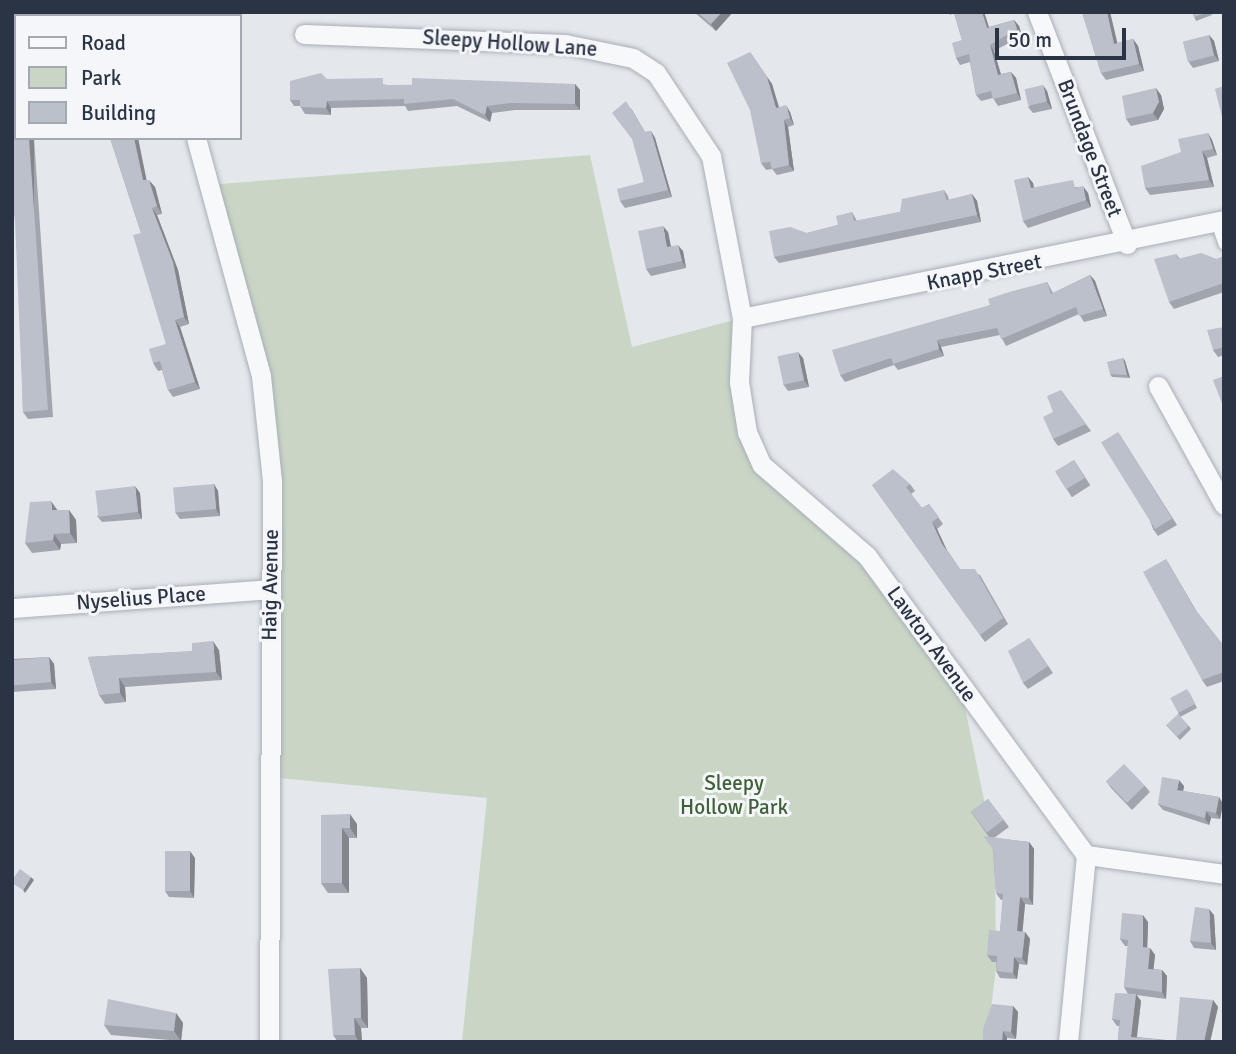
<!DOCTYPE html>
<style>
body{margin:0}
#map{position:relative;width:1236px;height:1054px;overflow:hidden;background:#e4e7ec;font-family:Signika,sans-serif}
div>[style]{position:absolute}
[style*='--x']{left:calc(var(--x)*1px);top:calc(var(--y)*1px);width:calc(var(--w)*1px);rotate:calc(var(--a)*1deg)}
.green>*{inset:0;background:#c9d6c5}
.roads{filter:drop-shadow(0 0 2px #a9aeb7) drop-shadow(0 0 2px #a9aeb7)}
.service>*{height:10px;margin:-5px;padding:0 5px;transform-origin:5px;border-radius:5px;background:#f7f8fa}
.minor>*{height:19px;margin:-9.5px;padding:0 9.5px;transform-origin:9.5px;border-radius:9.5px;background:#f7f8fa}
.wall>*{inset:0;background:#a1a5ae;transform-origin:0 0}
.shaded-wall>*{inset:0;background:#83868d;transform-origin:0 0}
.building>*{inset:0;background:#bbc0ca;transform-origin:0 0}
span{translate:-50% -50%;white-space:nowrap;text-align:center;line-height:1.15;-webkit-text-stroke:6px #f4f6f9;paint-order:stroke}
.street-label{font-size:21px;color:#2b3445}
.park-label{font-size:21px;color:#3f6138}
.frame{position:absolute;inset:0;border:14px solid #2b3445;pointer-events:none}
.legend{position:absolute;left:14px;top:14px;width:228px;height:126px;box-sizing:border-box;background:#f4f6f9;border:2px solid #a4a8b1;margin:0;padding:9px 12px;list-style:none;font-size:21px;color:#2b3445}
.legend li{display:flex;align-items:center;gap:14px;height:35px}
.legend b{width:35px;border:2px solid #a4a8b1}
.scale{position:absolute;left:995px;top:28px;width:131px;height:32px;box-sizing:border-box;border:4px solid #2b3445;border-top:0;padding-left:9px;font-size:21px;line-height:24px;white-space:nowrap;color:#2b3445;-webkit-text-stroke:5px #f4f6f9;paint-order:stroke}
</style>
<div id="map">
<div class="green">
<i style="clip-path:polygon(590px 155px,632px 347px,742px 318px,739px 351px,762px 464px,846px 533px,958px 674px,995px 853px,996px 968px,987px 1042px,462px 1042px,487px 798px,269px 777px,267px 420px,207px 185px)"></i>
</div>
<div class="roads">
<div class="service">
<i style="--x:1216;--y:222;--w:24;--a:71"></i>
</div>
<div class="minor">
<i style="--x:160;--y:12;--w:4;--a:76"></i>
<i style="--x:1037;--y:12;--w:249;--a:68.8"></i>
<i style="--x:304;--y:34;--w:261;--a:2.2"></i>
<i style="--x:565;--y:44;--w:69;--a:11.6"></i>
<i style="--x:633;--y:58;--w:27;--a:33"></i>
<i style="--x:656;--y:73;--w:100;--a:56.5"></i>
<i style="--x:711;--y:156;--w:165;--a:79.2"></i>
<i style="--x:742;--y:318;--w:64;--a:92.7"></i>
<i style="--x:739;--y:382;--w:51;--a:80.9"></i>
<i style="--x:747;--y:432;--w:36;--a:66"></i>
<i style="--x:762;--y:465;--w:139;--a:40.9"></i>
<i style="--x:867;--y:556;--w:371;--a:53.8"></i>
<i style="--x:1086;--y:855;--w:139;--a:7.8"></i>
<i style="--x:196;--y:138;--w:247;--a:74.7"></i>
<i style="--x:261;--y:376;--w:105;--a:84"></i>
<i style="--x:272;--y:480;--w:562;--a:90.31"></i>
<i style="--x:742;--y:318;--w:492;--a:-11.5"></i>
<i style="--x:1158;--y:386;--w:136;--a:61"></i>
<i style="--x:12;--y:608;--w:258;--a:-4.2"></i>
<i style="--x:1068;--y:1042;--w:188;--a:-84.5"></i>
</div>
</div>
<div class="wall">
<i style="clip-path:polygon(12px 12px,17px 12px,17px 16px,16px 16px,16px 28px,12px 29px)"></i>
<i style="clip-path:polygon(694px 12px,733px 12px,716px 31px)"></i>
<i style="clip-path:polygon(948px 12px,984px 12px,989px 27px,1014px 20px,1019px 26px,1022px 36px,994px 51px,1001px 74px,1011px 72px,1016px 78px,1021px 100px,998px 106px,993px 98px,981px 101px,976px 95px,970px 62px,960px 65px,956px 58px,962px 40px,954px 13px,950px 15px)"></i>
<i style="clip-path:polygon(1082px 12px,1110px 12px,1117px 43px,1133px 39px,1138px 46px,1144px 71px,1106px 80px,1101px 73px)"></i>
<i style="clip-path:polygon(1192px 12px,1211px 12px,1212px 15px,1196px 21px)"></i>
<i style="clip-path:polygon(1209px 35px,1214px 41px,1219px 61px,1193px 68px,1188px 61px)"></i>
<i style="clip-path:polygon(750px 52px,772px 84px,779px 107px,790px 112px,794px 125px,788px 127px,794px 171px,777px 175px,772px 169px,766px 170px,761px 163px)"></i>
<i style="left:12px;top:56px;width:4px;height:45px"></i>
<i style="clip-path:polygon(327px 79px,388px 85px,575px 84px,580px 90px,580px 110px,515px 110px,492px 113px,490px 122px,457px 106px,408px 111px,405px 106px,331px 108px,331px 115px,305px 114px,300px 106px,294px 106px,290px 100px)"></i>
<i style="clip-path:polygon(1047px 91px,1052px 109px,1033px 113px,1028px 107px)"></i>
<i style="clip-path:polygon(1161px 95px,1164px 109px,1158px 120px,1131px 126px,1126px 119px)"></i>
<i style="clip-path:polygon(631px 108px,645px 132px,651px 131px,655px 138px,672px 197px,625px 208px,620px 201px,644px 182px)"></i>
<i style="clip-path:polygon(1208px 133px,1212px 140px,1217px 155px,1207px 158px,1214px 187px,1150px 195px,1145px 188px,1181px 152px)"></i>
<i style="clip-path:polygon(16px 138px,34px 138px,53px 417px,28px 419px,23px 412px)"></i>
<i style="clip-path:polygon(110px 138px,138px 138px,146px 180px,155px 187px,162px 214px,157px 215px,178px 270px,189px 324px,180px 327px,200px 389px,173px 397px,168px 390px,162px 370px,158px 371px,153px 363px,166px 344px,141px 233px)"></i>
<i style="clip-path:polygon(1028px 177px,1033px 183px,1034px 188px,1078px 187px,1088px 193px,1091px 207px,1028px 228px,1023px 221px)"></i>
<i style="clip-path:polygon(944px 190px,948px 196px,949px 200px,972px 194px,977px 201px,981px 222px,779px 263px,774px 257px,807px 233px,838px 225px,852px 212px,857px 221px,900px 212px)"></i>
<i style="clip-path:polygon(668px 232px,671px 246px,683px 251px,686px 268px,651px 276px,646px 269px)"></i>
<i style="clip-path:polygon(1176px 254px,1180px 259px,1217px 259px,1224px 256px,1224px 292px,1174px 309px,1169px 302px)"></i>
<i style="clip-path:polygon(1090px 275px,1095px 281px,1107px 316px,1084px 322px,1079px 314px,1006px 346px,1000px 335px,941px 347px,944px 356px,898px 370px,894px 365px,845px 382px,840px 375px,990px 305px,1047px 282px,1053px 293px)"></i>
<i style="clip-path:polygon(1224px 327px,1224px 355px,1218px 357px,1213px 350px)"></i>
<i style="clip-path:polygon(803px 358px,809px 387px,788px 391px,783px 384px)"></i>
<i style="clip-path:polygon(1123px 358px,1125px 361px,1130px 378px,1112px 377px,1110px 374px)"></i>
<i style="clip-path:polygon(1061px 390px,1091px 431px,1058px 446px,1053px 439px,1053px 412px)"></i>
<i style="clip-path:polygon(1118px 432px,1177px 525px,1158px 536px,1153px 529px)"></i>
<i style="left:1074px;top:460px;width:30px;height:22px;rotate:57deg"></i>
<i style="clip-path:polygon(214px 484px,218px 491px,220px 516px,180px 519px,175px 512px)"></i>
<i style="clip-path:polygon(910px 484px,915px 491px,911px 494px,922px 508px,929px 504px,943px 524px,937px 529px,947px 550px,960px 569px,980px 575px,1008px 624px,985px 642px,872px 485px)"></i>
<i style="clip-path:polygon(140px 493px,142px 519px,102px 522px,97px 516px)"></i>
<i style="clip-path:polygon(58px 510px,69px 510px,76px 520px,77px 543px,61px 544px,60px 550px,32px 553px,25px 543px)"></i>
<i style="clip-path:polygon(1166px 559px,1197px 612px,1223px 645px,1224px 644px,1224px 681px,1207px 687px,1202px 680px)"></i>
<i style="clip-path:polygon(1029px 638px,1053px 673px,1028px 689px,1023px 683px)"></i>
<i style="clip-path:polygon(219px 650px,222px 680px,125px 687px,126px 702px,105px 704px,99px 695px,88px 657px)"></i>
<i style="clip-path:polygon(49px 657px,54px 664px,56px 689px,12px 692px,12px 659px)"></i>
<i style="clip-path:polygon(1189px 692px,1197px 708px,1180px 717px,1178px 713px)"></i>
<i style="clip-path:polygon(1166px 725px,1189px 726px,1191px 729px,1180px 740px)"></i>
<i style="clip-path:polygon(1106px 781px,1145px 786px,1150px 792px,1132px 810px,1111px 788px)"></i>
<i style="clip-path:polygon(1184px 786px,1183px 791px,1219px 797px,1223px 804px,1220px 819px,1211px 818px,1209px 825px,1163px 810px,1158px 804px)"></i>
<i style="clip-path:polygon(988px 799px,1009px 827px,994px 838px,1029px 842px,1034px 849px,1033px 905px,1025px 904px,1022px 932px,1025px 932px,1030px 939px,1027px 965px,1019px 964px,1017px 979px,1000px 978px,996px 971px,996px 962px,992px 962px,987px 955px,1000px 931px,1003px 900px,1001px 900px,996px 893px,993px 850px,989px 837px,971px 812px)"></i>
<i style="clip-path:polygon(321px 815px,357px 824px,357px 838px,349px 838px,349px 893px,328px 893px,321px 883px)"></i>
<i style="clip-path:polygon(195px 858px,194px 898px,169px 897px,165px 891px)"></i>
<i style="clip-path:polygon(1214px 915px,1216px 950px,1194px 948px,1190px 941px)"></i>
<i style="clip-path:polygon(1148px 922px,1147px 948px,1150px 948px,1155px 955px,1153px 969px,1162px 970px,1167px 976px,1166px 999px,1136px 995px,1141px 1001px,1137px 1037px,1176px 1041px,1213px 1000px,1218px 1007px,1210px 1042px,1118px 1042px,1119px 1026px,1117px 1026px,1112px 1019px,1128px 994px,1124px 987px,1128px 946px,1125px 946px,1120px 939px)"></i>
<i style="clip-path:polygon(360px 968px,367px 978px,368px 1028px,361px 1028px,362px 1042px,338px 1042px,333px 1035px)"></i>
<i style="clip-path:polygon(1013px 1006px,1018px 1012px,1016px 1039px,1007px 1038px,1007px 1042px,983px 1042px)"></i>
<i style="clip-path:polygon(176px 1013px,183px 1023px,181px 1041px,111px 1035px,104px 1025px)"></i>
</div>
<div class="shaded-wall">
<i style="clip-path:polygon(13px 12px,17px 12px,16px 23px,14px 21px)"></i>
<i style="clip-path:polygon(722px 12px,733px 12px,716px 31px,711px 24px)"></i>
<i style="clip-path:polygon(982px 12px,984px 12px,991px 34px,987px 28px)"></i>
<i style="clip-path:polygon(1107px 12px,1110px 12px,1119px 50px,1114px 44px)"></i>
<i style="clip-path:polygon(1014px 20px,1019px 26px,1022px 36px,1017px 29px)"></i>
<i style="clip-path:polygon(1209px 35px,1214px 41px,1219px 61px,1214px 55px)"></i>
<i style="clip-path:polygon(1133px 39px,1138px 46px,1144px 71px,1139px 64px)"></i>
<i style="clip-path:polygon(990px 45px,994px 51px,1003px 82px,998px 75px)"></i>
<i style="clip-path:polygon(1011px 72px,1016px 78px,1021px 100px,1017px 93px)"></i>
<i style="clip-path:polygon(767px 77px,772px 84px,781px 115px,776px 108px)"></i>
<i style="clip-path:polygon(575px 84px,580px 90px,580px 110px,575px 104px)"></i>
<i style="clip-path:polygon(1043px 85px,1047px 91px,1052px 109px,1047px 102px)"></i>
<i style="clip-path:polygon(1156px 88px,1161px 95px,1164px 109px,1158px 120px,1153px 113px)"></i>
<i style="clip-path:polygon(327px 101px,331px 108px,331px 115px,326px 108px)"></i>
<i style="clip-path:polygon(786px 105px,790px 112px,794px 125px,790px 118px)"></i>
<i style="clip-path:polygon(487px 106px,492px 113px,490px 122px,485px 115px)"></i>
<i style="clip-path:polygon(784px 120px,788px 127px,794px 171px,789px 165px)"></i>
<i style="clip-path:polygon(651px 131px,655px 138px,672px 197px,668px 190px)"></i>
<i style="clip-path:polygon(1208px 133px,1212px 140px,1217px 155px,1213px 149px)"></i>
<i style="left:29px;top:138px;width:5px;height:273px"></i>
<i style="clip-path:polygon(134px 138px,138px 138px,148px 187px,143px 180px)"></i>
<i style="clip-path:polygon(1202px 151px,1207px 158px,1214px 187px,1209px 180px)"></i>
<i style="clip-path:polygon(1028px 177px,1033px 183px,1035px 195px,1031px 188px)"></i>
<i style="clip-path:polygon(149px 180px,155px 187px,162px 214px,157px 206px)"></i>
<i style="clip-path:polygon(1083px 186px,1088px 193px,1091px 207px,1086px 200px)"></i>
<i style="clip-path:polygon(972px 194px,977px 201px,981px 222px,977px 215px)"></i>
<i style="clip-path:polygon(152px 208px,157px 215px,178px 270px,189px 324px,184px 317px)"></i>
<i style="clip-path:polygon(663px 226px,668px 232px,672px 254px,667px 247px)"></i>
<i style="clip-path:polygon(678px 245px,683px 251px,686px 268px,682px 261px)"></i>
<i style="clip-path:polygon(1090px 275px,1095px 281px,1107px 316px,1103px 309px)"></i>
<i style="clip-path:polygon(175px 320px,180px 327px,200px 389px,195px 382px)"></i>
<i style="clip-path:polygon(937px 340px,941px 347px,944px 356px,939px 349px)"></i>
<i style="clip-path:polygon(798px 352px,803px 358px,809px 387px,804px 380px)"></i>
<i style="clip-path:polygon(1123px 358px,1125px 361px,1130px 378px,1127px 375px)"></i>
<i style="clip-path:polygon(214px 484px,218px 491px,220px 516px,216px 509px)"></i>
<i style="clip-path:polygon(135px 486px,140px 493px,142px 519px,138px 512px)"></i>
<i style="clip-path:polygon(51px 501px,58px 511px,52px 510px)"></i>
<i style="clip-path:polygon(69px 510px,76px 520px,77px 543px,70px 533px)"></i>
<i style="clip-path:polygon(932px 522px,937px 529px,947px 551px,942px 544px)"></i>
<i style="clip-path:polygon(54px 534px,61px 544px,60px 550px,53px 540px)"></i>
<i style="clip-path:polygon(213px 641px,219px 650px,222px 680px,216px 672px)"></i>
<i style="clip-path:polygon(49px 657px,54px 664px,56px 689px,51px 682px)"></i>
<i style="clip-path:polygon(119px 678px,125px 687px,126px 702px,120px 693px)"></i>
<i style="clip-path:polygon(1179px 780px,1184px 786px,1182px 797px,1177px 790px)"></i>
<i style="clip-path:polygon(1219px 797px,1223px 804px,1220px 819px,1216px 813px)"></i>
<i style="clip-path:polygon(1206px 811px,1211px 818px,1209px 825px,1205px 818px)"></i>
<i style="clip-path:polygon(350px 814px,357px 824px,357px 838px,350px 828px)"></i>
<i style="clip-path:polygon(342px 828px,349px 838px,349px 893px,342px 883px)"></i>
<i style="clip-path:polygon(1029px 842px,1034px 849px,1033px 905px,1029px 898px)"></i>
<i style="clip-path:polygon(190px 851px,195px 858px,194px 898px,190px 891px)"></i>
<i style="clip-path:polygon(31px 877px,34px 880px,25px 893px,23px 890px)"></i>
<i style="clip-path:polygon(1020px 897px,1025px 904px,1022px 938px,1017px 931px)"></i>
<i style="clip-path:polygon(1209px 909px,1214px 915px,1216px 950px,1211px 943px)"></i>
<i style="clip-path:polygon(1143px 915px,1148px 922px,1147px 954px,1143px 947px)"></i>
<i style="clip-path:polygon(1025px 932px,1030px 939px,1027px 965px,1022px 958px)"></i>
<i style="clip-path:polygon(1150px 948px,1155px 955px,1153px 975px,1148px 969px)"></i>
<i style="clip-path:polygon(1014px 957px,1019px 964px,1017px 979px,1013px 973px)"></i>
<i style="clip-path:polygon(360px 968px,367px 978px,368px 1028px,361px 1018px)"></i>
<i style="clip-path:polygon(1162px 970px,1167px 976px,1166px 999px,1162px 992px)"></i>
<i style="clip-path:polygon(1136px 994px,1141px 1001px,1136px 1042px,1131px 1037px)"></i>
<i style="clip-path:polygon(1213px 1000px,1218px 1007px,1210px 1042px,1204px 1042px)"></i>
<i style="clip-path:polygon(1013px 1006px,1018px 1012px,1016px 1039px,1011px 1032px)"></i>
<i style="clip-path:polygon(176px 1013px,183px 1023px,181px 1041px,174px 1031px)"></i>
<i style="clip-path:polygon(354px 1018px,361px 1028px,362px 1042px,359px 1042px,355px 1035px)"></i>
<i style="clip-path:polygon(1003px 1031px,1007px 1038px,1007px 1042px,1002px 1042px)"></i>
</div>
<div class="building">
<i style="left:77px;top:12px;width:21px;height:4px"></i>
<i style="clip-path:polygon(697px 12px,722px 12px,711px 24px)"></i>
<i style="clip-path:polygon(954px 12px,982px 12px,987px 28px,1014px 20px,1017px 29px,990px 45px,998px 75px,1011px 72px,1017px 93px,993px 99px,991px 91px,976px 95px,969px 54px,956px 58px,952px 43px,962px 40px)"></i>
<i style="clip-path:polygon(1082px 12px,1107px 12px,1114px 44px,1133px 39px,1139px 64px,1101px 73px)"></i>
<i style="clip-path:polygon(1192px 12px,1209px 12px,1194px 17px)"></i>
<i style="left:1209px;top:35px;width:21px;height:27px;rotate:76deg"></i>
<i style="clip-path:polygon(750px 52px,767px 77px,776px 108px,786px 105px,790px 118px,784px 120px,789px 165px,772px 169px,770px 162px,761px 163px,750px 110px,727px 63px)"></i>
<i style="left:12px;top:56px;width:4px;height:37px"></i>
<i style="clip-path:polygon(321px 73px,327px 79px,383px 78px,383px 85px,412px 85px,412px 78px,575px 84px,575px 104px,510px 103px,487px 106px,485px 115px,453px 99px,404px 104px,404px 99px,327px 101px,326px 108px,300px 107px,300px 100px,290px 100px,290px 81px)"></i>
<i style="left:1043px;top:85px;width:17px;height:19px;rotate:77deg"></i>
<i style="clip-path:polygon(1224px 86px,1224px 121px,1223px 121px,1215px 89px)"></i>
<i style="clip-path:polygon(1156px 88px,1159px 102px,1153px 113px,1126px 119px,1122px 96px)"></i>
<i style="clip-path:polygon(626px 101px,645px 132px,651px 131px,668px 190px,620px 201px,617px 189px,644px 182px,632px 139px,612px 113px)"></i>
<i style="clip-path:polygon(12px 122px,16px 122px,16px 138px,29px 138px,48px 410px,23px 412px,15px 220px,12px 204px)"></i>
<i style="clip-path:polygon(1208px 133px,1213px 149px,1202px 151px,1209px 180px,1145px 188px,1141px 166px,1181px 152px,1178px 139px)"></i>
<i style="clip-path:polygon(110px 138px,134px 138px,143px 180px,149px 180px,157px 206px,152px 208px,173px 262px,184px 317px,175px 320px,195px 382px,168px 390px,160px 361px,153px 363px,149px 349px,166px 344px,133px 235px,141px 233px)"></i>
<i style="clip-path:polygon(1028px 177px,1031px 188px,1073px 180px,1075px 188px,1083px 186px,1086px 200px,1023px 221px,1014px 180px)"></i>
<i style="clip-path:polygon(944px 190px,946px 200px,972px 194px,977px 215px,774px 257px,769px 231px,790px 227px,807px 233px,838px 225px,836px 216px,852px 212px,854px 221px,900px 212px,902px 199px)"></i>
<i style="clip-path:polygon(663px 226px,667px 247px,678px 245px,682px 261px,646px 269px,638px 231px)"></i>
<i style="clip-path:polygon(1201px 253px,1217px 259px,1224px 256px,1224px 283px,1169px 302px,1154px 259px,1176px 254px,1178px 259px)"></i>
<i style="clip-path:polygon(1090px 275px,1103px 309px,1079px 316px,1076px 307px,1001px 339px,997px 328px,937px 340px,939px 349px,893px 364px,891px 358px,840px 375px,832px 350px,990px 305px,988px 299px,1009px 292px,1047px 282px,1051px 294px)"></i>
<i style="clip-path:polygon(1224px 327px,1224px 347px,1213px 350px,1207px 330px)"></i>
<i style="left:798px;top:352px;width:29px;height:21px;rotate:78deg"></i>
<i style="clip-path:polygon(1123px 358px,1127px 375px,1110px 374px,1107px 362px)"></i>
<i style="clip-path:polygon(1224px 376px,1224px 406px,1223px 406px,1213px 380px)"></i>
<i style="clip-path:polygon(1061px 390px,1086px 424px,1053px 439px,1043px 417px,1053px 412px,1047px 396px)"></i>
<i style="left:1118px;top:432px;width:102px;height:20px;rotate:58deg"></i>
<i style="left:1074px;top:460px;width:21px;height:22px;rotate:59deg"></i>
<i style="clip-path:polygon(893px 469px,910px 484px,906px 487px,922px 508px,929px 504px,939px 517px,932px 522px,942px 544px,960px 569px,975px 569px,1003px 618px,980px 635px,872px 485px)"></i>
<i style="left:214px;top:484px;width:25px;height:41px;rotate:85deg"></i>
<i style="left:135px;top:486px;width:26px;height:40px;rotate:83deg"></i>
<i style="clip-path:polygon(51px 501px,52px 510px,69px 510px,70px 533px,54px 534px,53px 540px,25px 543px,30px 502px)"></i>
<i style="clip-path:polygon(1166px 559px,1194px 608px,1223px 645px,1224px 644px,1224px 672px,1202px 680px,1143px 572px)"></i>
<i style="clip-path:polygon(1029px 638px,1048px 666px,1023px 683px,1008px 651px)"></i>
<i style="clip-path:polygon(213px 641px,216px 672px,119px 678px,120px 693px,99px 695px,88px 657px,192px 651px,192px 643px)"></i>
<i style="left:49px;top:657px;width:25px;height:37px;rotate:85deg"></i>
<i style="left:1187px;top:689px;width:17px;height:19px;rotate:62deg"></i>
<i style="left:1178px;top:714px;width:16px;height:16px;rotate:47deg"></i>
<i style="left:1124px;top:764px;width:30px;height:25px;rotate:46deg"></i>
<i style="clip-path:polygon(1162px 777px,1179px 780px,1177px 790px,1219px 797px,1216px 813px,1206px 811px,1205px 818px,1158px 804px)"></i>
<i style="left:988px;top:799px;width:26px;height:21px;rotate:53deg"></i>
<i style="clip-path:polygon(350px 814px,350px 828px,342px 828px,342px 883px,321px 883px,321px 815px)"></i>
<i style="clip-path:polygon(983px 836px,1029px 842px,1029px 898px,1020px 897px,1017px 931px,1025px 932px,1022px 958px,1014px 957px,1013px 973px,996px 971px,997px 956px,987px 955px,989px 930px,1000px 931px,1003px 894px,996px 893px,993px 849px)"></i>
<i style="left:190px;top:851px;width:40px;height:25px;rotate:90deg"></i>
<i style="clip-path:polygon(20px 869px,31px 877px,23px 890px,12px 883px,12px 880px)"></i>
<i style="clip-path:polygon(1195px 907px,1209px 909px,1211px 943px,1190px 941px)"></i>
<i style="clip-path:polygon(1122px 913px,1143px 915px,1143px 947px,1150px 948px,1148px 969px,1162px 970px,1162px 992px,1124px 987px,1128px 940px,1120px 939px)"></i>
<i style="clip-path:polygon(360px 968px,361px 1018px,354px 1018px,355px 1035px,333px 1035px,328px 969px)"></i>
<i style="clip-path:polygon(1115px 993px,1136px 994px,1131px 1037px,1176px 1041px,1180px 997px,1213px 1000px,1204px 1042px,1118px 1042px,1120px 1020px,1112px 1019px)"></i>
<i style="clip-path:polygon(108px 999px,176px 1013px,174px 1031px,104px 1025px)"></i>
<i style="clip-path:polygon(992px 1004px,1013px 1006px,1011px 1032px,1003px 1031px,1002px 1042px,983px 1042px,983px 1029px)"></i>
</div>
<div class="street-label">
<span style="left:510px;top:43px;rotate:4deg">Sleepy Hollow Lane</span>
<span style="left:1090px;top:148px;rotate:69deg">Brundage Street</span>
<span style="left:984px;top:272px;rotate:-11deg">Knapp Street</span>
<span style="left:270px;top:585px;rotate:-89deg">Haig Avenue</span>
<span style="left:141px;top:598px;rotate:-4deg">Nyselius Place</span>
<span style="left:932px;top:644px;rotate:54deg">Lawton Avenue</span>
</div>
<div class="park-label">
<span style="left:734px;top:795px">Sleepy<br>Hollow Park</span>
</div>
<div class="frame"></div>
<ul class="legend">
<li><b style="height:9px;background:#f7f8fa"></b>Road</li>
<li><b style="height:19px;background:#c9d6c5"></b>Park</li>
<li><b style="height:19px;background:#bbc0ca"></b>Building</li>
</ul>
<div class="scale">50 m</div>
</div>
